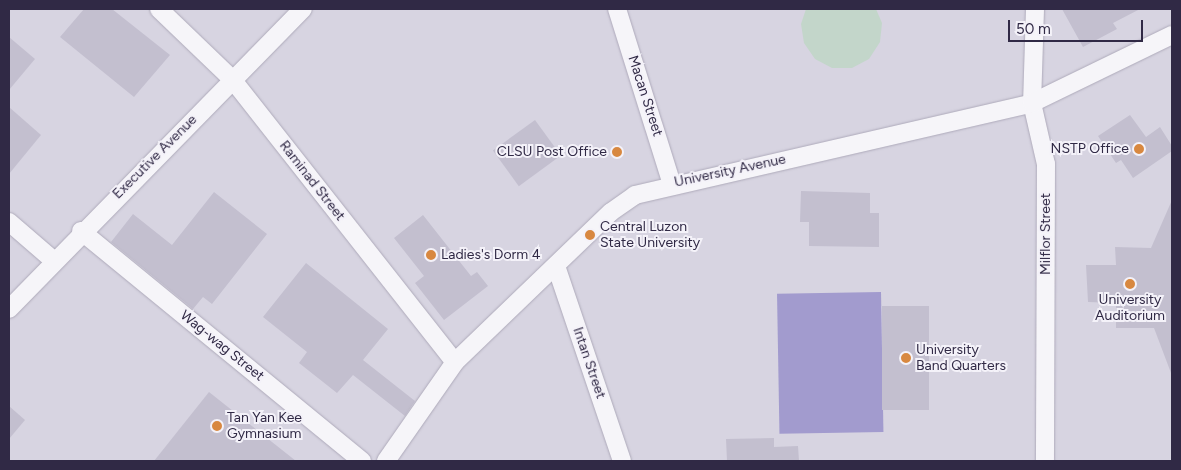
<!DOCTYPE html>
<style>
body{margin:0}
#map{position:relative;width:1181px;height:470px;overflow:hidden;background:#e4e2ec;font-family:Figtree,sans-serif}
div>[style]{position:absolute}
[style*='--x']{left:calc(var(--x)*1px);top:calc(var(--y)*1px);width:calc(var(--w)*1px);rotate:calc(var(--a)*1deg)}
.built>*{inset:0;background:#d7d4e1;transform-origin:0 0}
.green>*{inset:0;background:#c3d6ca}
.water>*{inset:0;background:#a29bce;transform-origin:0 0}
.building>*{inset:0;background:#c3bfcf;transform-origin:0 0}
.roads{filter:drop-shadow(0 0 1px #aeaaba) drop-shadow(0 0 1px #aeaaba)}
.minor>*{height:18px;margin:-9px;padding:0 9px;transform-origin:9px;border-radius:9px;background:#f6f5f9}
.dots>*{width:14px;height:14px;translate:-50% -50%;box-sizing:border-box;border:2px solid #f4f2f9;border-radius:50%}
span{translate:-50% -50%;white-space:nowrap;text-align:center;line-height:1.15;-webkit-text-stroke:4px #f4f2f9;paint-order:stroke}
.street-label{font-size:14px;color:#302945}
.poi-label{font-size:14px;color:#302945}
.right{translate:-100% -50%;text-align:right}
.left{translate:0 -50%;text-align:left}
.frame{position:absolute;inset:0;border:10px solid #302945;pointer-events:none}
.scale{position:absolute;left:1008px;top:20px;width:135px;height:22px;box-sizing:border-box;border:2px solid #302945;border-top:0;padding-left:6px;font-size:15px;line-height:18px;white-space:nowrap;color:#302945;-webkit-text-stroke:4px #f4f2f9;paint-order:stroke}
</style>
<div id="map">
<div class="built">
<i style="left:9px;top:9px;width:1163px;height:452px"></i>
</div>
<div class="green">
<i style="clip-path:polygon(806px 9px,876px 9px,882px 23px,880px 42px,869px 59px,852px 68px,832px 68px,815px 59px,804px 43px,801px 24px)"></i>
</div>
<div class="water">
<i style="left:881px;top:292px;width:140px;height:104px;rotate:89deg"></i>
</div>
<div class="building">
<i style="clip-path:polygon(84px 9px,112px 9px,170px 55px,134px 97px,60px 37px)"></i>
<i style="clip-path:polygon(1062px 9px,1140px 9px,1113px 23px,1117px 29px,1083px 47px)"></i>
<i style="clip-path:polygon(9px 37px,35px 59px,9px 90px)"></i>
<i style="clip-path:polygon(9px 107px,41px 135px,9px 174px)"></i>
<i style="clip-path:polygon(1130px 115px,1146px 137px,1160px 127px,1172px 146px,1172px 151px,1133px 178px,1121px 160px,1116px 163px,1098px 136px)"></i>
<i style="left:535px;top:120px;width:44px;height:52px;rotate:54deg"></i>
<i style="clip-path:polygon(801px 191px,870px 193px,870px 213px,879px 213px,879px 247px,809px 246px,809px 222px,800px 222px)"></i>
<i style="clip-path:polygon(214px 192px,267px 234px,212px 304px,203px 297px,193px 309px,111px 242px,133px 214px,172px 245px)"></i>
<i style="clip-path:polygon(1172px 200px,1172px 373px,1171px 373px,1154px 328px,1116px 328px,1116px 303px,1088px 302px,1086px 265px,1116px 265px,1115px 247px,1151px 248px)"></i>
<i style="clip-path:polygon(423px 215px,471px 276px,477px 272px,488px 286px,444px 320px,415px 283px,424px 276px,394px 238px)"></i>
<i style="clip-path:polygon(306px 263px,388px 329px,363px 360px,415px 401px,405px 416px,353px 375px,337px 393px,299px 363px,307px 352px,263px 317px)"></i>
<i style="left:882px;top:306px;width:47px;height:104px"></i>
<i style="clip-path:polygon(209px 392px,296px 461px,154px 461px)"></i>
<i style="clip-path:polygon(9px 406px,25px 420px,9px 439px)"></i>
<i style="clip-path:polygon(774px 438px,774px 447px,798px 446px,799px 461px,727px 461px,726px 439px)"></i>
</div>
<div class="roads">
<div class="minor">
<i style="--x:159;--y:9;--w:101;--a:43.8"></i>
<i style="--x:232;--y:79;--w:360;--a:51.8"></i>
<i style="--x:617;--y:9;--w:183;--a:72.6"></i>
<i style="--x:1035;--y:9;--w:94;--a:91.8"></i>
<i style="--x:1032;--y:103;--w:63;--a:77.1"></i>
<i style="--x:1046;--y:164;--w:297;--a:90.2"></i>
<i style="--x:9;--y:222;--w:58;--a:40.8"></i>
<i style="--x:81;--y:231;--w:363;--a:39.3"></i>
<i style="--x:556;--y:266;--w:206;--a:71.3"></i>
<i style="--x:9;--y:309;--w:420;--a:-45.6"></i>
<i style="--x:386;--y:461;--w:121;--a:-55.1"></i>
<i style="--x:455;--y:362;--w:216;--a:-43.9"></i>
<i style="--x:611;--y:212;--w:29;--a:-35"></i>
<i style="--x:635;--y:195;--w:408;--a:-13"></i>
<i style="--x:1032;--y:103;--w:156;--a:-25.9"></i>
</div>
</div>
<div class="dots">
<i style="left:1139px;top:149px;background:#d88840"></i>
<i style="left:617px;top:152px;background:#d88840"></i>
<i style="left:590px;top:235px;background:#d88840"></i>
<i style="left:431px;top:255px;background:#d88840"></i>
<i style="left:1130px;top:284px;background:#d88840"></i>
<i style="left:906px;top:358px;background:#d88840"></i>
<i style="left:217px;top:426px;background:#d88840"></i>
</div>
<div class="street-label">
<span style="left:645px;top:96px;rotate:72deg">Macan Street</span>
<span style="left:155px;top:157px;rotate:-45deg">Executive Avenue</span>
<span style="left:730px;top:171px;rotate:-12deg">University Avenue</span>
<span style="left:312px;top:181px;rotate:52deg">Raminad Street</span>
<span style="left:1046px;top:234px;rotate:-90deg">Milflor Street</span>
<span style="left:222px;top:346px;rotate:39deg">Wag-wag Street</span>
<span style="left:589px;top:363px;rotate:71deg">Intan Street</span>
</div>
<div class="poi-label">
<span class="right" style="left:1129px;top:149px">NSTP Office</span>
<span class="right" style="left:607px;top:152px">CLSU Post Office</span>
<span class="left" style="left:600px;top:235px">Central Luzon<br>State University</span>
<span class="left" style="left:441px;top:255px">Ladies's Dorm 4</span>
<span style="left:1130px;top:308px">University<br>Auditorium</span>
<span class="left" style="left:916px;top:358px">University<br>Band Quarters</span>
<span class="left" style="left:227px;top:426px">Tan Yan Kee<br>Gymnasium</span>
</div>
<div class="frame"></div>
<div class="scale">50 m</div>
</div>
